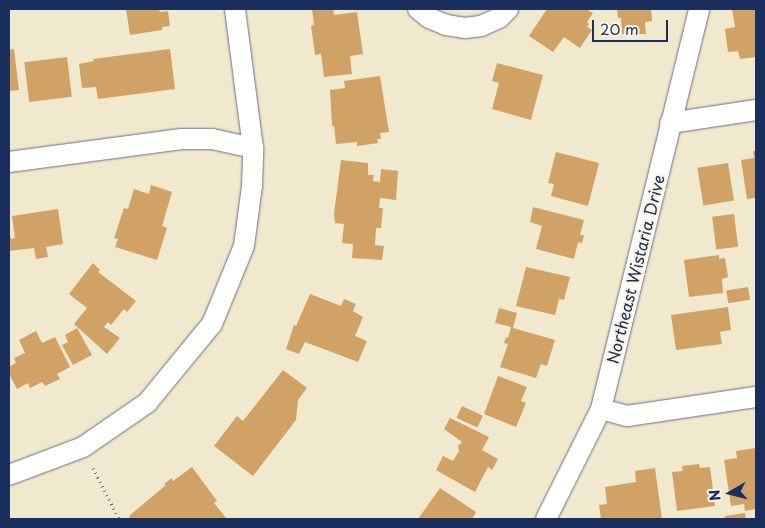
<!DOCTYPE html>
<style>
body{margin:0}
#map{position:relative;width:765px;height:528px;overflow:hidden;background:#f1e9cd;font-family:"Playpen Sans",sans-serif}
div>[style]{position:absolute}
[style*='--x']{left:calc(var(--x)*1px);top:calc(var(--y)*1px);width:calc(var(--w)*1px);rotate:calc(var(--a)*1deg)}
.building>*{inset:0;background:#d1a265;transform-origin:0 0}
.path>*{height:3px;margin-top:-1.5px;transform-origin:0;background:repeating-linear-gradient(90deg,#667085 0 1px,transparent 0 5px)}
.roads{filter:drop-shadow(0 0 1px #667085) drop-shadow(0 0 1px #667085)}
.street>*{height:20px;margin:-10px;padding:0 10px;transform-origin:10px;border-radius:10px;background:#fff}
span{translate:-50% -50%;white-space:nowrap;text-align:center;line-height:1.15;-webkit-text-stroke:4.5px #fcf5e5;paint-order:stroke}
.street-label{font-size:16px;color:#1b2f5e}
.frame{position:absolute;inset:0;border:10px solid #1b2f5e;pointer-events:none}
.north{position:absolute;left:705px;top:468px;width:50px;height:50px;-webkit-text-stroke:4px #fcf5e5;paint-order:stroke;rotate:262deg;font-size:14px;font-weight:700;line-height:20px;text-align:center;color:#1b2f5e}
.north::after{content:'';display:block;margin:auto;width:18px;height:22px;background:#1b2f5e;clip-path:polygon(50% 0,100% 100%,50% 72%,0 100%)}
.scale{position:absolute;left:592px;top:20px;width:76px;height:22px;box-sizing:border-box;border:2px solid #1b2f5e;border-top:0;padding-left:6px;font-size:15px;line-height:18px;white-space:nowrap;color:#1b2f5e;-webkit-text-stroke:4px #fcf5e5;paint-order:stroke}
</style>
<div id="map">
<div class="building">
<i style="clip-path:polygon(126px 9px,159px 9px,160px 12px,168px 11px,170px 26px,162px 27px,162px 30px,130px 35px)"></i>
<i style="clip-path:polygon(312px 9px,333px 9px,334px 15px,357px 12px,363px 54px,350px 56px,352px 74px,324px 77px,321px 54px,315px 55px,311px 26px,314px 25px)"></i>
<i style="clip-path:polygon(547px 9px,586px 9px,593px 13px,587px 22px,589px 24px,587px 27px,592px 30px,580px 48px,564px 37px,553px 52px,529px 36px)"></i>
<i style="clip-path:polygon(617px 9px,651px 9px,652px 21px,645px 22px,646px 34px,622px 34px,621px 18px,618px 18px)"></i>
<i style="clip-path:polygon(732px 9px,756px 9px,756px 57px,740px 59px,738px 51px,728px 52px,725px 29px,735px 27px)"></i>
<i style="clip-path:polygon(14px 49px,19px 90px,9px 91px,9px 50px)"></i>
<i style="clip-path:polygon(170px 49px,175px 89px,98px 99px,96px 87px,82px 88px,79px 64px,94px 61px,93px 59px)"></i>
<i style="left:67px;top:57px;width:40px;height:43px;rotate:83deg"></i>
<i style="clip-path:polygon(497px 63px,543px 75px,531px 120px,492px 109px,499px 83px,492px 81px)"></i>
<i style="clip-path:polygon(380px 76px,389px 132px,380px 133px,381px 139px,377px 139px,378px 143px,357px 146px,357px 142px,336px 144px,334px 126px,332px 126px,330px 90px,345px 88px,344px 81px)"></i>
<i style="clip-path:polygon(753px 151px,756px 151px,756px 198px,747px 199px,741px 160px,754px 158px)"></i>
<i style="clip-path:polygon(556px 152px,599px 163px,588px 206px,551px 196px,554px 184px,548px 183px)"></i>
<i style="clip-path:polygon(341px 160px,368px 163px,368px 175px,374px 175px,373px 181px,380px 182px,381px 169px,398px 171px,396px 200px,380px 198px,379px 208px,383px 208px,381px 228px,376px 228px,375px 245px,384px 246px,382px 260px,352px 258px,353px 244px,342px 243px,344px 224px,335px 223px,334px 214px)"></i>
<i style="left:728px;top:163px;width:38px;height:31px;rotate:81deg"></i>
<i style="clip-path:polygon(151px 185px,172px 192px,162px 226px,167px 228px,157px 260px,115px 247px,118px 239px,114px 238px,124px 208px,128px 209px,134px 189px,149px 194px)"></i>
<i style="clip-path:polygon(533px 207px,584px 220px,580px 235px,584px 235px,582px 243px,578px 242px,574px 259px,536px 249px,542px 226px,530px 222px)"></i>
<i style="clip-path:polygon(58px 209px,63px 244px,46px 247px,48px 257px,36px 259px,34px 248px,9px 251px,9px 230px,11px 239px,15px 238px,12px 216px)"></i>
<i style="left:734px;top:214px;width:33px;height:22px;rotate:83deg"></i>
<i style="clip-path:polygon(719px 255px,719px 259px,725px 258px,728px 277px,722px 279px,723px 293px,689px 297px,684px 260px)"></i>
<i style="clip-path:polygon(93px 263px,100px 270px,98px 272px,136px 301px,127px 312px,124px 309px,111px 325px,108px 322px,104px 327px,120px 338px,107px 354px,74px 324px,87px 308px,69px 294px)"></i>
<i style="clip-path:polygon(526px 267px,570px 277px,564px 300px,559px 299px,555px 315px,516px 306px)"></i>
<i style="left:748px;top:287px;width:13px;height:22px;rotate:81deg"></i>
<i style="clip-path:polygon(310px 294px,341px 306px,344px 299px,356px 304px,353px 311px,363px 317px,355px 336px,367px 341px,358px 362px,305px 342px,299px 354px,286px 349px,294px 325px,296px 326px)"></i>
<i style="clip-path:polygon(728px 307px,731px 330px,720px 332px,722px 344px,676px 350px,671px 315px)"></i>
<i style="clip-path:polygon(499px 308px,517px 313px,513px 328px,555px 340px,547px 366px,541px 364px,536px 378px,500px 367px,508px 344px,504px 343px,506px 337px,508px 338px,511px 327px,495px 323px)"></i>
<i style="clip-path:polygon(77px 328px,92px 355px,73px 365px,62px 345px,68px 342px,65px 335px)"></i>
<i style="clip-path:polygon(36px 331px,42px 343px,55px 337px,70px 367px,57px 374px,60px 379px,45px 386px,42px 382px,30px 388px,28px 383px,17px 389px,9px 374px,9px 367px,16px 363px,14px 358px,25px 353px,19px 340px)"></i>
<i style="clip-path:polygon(283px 370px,307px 388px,298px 400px,296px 420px,253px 476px,214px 446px,237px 416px,243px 421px)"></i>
<i style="clip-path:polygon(498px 376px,527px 387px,521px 401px,526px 403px,516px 427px,484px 414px)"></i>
<i style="left:462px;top:406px;width:23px;height:13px;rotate:25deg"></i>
<i style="clip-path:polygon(450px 418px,489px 437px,482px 450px,498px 459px,492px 470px,488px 467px,475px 492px,436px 470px,443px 456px,453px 461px,459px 451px,458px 446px,462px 442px,444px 429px)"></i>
<i style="clip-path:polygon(756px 448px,756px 509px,745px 511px,744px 504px,731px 506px,724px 460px,737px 458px,736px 451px)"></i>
<i style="clip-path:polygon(699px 464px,700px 468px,710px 467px,715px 506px,677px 511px,672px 472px,683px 471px,682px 466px)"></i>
<i style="clip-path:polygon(192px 467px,217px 501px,214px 503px,227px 519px,131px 519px,129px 516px,166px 485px,164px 484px,172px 478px,173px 481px)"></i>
<i style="clip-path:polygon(655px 468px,662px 519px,601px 519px,599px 505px,607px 504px,605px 487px,636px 482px,635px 471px)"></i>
<i style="clip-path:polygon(440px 488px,476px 512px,472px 519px,418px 519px)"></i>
<i style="clip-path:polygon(745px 513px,746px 519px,725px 519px,725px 516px)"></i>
</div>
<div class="path">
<i style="--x:93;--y:468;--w:57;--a:63"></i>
</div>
<div class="roads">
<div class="street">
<i style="--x:418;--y:9;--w:14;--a:39"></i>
<i style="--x:429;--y:18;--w:18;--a:22"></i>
<i style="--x:446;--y:25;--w:19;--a:9"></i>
<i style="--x:465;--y:28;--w:16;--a:-7"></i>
<i style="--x:481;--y:26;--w:20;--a:-24"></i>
<i style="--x:499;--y:18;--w:13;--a:-45"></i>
<i style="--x:670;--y:123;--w:87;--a:-8.6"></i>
<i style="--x:9;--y:162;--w:174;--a:-7.6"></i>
<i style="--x:181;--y:139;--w:31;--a:0"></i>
<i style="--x:212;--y:139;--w:42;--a:12.4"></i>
<i style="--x:601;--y:409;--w:27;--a:15"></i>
<i style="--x:627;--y:416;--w:130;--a:-8.4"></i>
<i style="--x:9;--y:475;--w:79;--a:-20.7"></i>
<i style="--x:83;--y:447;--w:78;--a:-34.5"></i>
<i style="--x:147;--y:403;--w:102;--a:-50.6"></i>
<i style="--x:212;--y:324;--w:84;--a:-67.7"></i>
<i style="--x:244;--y:246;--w:61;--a:-82.4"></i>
<i style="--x:252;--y:186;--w:38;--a:-88"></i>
<i style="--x:253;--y:148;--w:140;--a:-97.4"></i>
<i style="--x:546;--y:519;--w:123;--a:-63.4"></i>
<i style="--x:601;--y:409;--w:412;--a:-76.2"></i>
</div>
</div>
<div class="street-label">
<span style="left:635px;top:269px;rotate:-76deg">Northeast Wistaria Drive</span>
</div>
<div class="frame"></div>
<div class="north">N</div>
<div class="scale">20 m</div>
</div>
